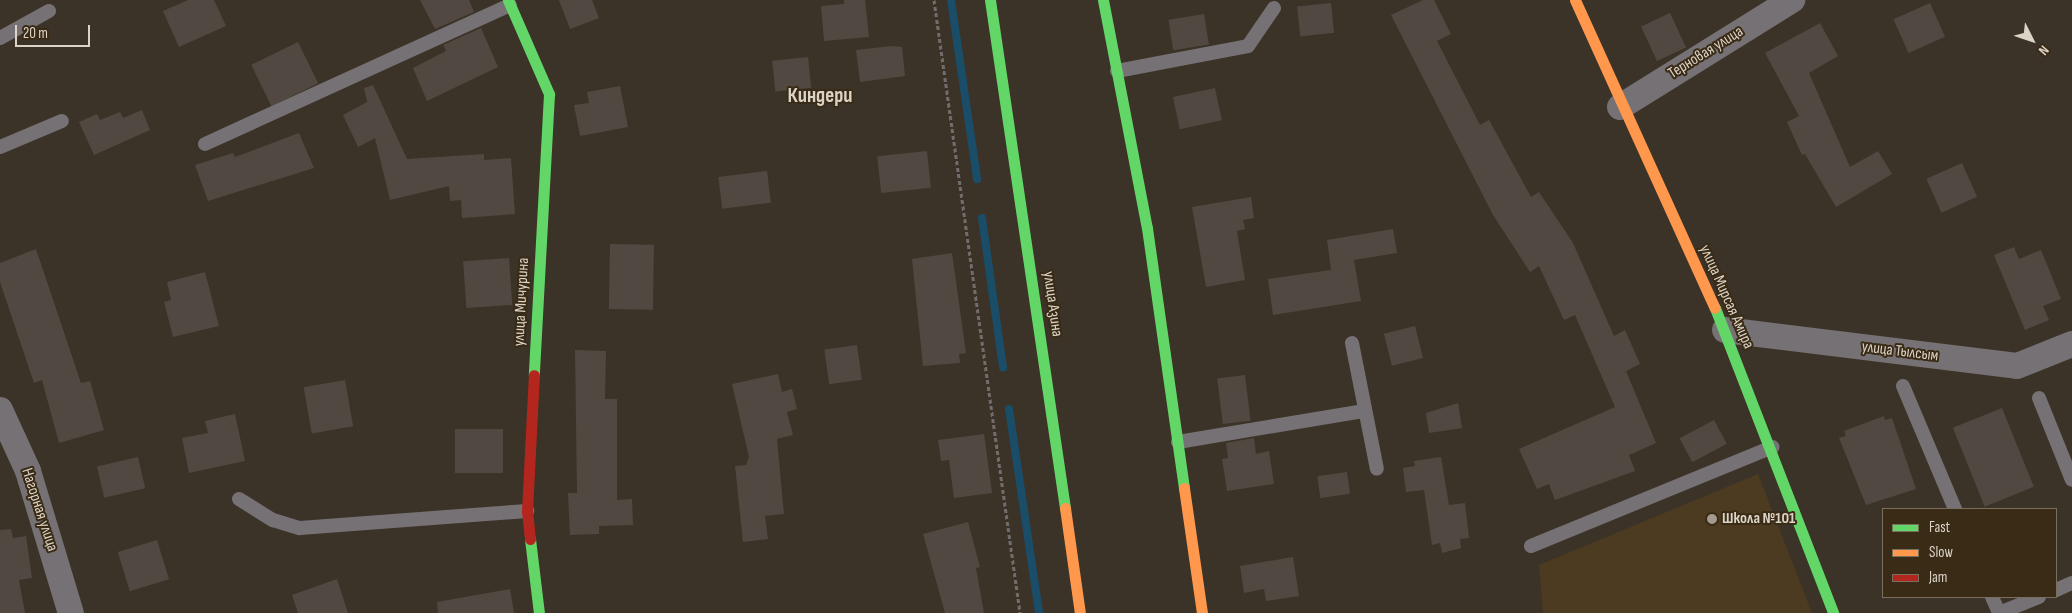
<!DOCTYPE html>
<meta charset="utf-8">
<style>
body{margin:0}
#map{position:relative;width:2072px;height:613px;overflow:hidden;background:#3b3327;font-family:"Sofia Sans Condensed",sans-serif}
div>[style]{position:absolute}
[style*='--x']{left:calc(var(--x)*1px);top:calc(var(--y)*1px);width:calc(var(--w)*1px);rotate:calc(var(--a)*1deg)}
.built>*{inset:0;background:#4c3b21}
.stream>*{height:8px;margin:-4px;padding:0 4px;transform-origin:4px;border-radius:4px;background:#1a4d68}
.building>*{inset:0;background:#514941;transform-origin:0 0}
.path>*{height:3px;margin-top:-1.5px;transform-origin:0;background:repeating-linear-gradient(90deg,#726d6d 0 4px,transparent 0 6.5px)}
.lane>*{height:14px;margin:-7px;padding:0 7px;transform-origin:7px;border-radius:7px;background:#767175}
.street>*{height:26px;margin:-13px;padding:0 13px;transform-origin:13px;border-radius:13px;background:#767175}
.fast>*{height:11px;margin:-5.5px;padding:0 5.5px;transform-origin:5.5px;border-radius:5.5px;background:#63d668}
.slow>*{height:11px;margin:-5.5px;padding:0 5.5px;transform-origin:5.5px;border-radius:5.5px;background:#ff974d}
.jam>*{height:11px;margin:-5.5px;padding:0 5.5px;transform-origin:5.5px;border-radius:5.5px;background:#b3261e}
.dots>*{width:14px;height:14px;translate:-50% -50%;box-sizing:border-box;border:2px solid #392b15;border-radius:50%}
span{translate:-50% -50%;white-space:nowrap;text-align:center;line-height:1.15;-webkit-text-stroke:4px #392b15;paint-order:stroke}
.street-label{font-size:16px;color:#dcd3c7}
.poi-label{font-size:16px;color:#dcd3c7;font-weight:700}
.left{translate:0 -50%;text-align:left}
.district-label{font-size:21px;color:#dcd3c7;font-weight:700}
.legend{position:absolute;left:1882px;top:508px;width:175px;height:90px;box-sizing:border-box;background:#392b15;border:1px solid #7a6e5c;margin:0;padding:6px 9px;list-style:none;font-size:15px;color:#dcd3c7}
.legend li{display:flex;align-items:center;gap:10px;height:25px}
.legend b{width:25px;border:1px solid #7a6e5c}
.north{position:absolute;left:2007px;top:15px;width:50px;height:50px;-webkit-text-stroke:4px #392b15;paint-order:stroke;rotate:131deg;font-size:14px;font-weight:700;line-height:20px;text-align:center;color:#dcd3c7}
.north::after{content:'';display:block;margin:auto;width:18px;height:22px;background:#dcd3c7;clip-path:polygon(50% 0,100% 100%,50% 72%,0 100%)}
.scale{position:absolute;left:15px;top:25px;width:75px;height:22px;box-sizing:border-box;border:2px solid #dcd3c7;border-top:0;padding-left:6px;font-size:15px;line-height:18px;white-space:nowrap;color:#dcd3c7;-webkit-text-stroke:4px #392b15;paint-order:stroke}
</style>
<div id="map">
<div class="built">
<i style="clip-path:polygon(1758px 474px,1812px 613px,1543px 613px,1539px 565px)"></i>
</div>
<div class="stream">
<i style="--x:951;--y:0;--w:181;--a:81.7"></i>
<i style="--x:982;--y:218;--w:151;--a:82"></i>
<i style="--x:1009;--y:409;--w:206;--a:81.6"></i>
</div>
<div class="building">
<i style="clip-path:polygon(188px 0,214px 0,226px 26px,179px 47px,163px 11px)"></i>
<i style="clip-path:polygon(420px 0,469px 0,474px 12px,435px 29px)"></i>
<i style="clip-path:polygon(559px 0,592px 0,599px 18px,570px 29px)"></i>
<i style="clip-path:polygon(844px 0,865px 0,869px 37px,824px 41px,821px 6px,844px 4px)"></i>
<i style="clip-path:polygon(1423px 0,1434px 0,1451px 34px,1437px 41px,1480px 125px,1489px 120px,1531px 197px,1539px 192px,1573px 243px,1614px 336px,1625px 330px,1640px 364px,1626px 371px,1656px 443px,1629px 455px,1635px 471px,1555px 500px,1549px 484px,1537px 489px,1519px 449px,1615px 407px,1575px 315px,1564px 320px,1539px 266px,1530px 272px,1493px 215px,1391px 15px)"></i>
<i style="left:1331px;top:3px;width:30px;height:34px;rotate:84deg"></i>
<i style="left:1930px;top:3px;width:37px;height:40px;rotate:66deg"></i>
<i style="left:1670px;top:13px;width:38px;height:32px;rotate:65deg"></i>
<i style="left:1204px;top:14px;width:31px;height:36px;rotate:81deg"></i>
<i style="clip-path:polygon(1820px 23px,1838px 56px,1809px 73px,1850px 167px,1878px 151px,1892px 174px,1836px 207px,1805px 154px,1802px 155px,1787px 122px,1799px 116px,1765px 53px)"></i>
<i style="clip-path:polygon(481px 28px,498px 67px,427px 101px,413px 68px,446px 51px,443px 45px)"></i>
<i style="left:298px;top:42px;width:46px;height:52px;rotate:64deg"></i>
<i style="clip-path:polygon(891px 46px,902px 47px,905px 76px,860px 82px,856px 50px)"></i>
<i style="left:808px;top:57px;width:31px;height:36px;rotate:84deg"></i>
<i style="clip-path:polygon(373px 85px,407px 159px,484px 154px,484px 160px,511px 158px,515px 214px,462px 218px,461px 200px,450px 201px,449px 186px,390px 200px,375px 138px,358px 147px,343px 115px,367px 102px,364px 88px)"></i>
<i style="clip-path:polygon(620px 86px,628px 127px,580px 136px,574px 105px,589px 103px,587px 92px)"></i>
<i style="left:1215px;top:88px;width:33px;height:43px;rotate:78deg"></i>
<i style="clip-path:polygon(142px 110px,150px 130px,94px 155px,79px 122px,97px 114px,100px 120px,120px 112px,123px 118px)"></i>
<i style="clip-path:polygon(299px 133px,314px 168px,208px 201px,195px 165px,233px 153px,235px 157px)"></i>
<i style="left:927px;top:151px;width:37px;height:50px;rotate:84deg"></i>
<i style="left:1962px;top:163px;width:37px;height:39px;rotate:66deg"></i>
<i style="left:767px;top:171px;width:32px;height:49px;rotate:83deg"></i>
<i style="clip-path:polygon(1251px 197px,1254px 218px,1243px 220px,1245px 229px,1237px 231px,1245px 280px,1206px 287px,1192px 207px)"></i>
<i style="clip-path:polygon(1393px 229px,1397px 253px,1354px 260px,1361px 301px,1273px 315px,1268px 279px,1331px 270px,1327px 240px)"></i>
<i style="left:610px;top:244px;width:44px;height:65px;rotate:1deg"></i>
<i style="clip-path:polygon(2014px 247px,2019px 259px,2041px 250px,2061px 299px,2043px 306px,2049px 320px,2025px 330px,1994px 255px)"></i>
<i style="clip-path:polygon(36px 249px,81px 383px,90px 381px,104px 430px,59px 443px,42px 380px,34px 383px,0 282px,0 263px)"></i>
<i style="clip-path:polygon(952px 253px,966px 353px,959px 354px,960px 363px,923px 366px,912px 259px)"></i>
<i style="left:509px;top:258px;width:47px;height:46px;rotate:86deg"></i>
<i style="clip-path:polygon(205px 272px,219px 326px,173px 337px,164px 302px,171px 300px,167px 282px)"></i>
<i style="left:1415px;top:326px;width:33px;height:32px;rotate:76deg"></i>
<i style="left:857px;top:345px;width:35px;height:33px;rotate:82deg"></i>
<i style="clip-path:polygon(575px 350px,606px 351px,605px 399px,617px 399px,617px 500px,632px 499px,633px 525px,599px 526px,599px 534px,570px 535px,568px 493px,577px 493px)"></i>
<i style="clip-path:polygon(778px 374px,782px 392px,792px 389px,797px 409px,787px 412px,793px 435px,777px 439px,784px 514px,765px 516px,768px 539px,743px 542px,735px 466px,746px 465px,749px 457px,732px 384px)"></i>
<i style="left:1245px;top:375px;width:46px;height:28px;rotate:83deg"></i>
<i style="left:345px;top:380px;width:47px;height:42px;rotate:80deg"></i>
<i style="clip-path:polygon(1458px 403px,1462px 428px,1429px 433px,1426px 413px)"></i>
<i style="left:2002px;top:408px;width:85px;height:53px;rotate:68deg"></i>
<i style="clip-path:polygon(235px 414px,245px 461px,189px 473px,182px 438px,208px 433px,205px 421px)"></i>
<i style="clip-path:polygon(1884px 416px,1885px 420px,1892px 418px,1916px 489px,1866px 505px,1839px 438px,1846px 436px,1844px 431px)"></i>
<i style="left:1714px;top:420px;width:27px;height:39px;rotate:62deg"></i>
<i style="left:455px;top:429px;width:48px;height:44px"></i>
<i style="clip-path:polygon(984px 434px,992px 493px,954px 498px,949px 460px,941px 461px,938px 440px)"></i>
<i style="clip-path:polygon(1254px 438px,1256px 454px,1269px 451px,1274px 484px,1227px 491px,1222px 459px,1228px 458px,1226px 443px)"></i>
<i style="left:138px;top:457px;width:32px;height:42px;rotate:77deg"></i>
<i style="clip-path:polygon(1441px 457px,1449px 505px,1465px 503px,1469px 538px,1460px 539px,1461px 548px,1442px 553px,1440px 543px,1432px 545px,1424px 490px,1406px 492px,1403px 468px,1415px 466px,1414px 461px)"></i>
<i style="left:1347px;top:472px;width:22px;height:30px;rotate:82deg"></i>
<i style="clip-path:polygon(968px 522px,980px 567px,976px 568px,984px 613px,945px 613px,923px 534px)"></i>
<i style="clip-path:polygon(11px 529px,13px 538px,26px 536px,32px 578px,19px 580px,25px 613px,0 613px,0 530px)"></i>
<i style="left:157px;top:540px;width:41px;height:41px;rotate:73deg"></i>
<i style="clip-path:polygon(1293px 557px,1299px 596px,1266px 601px,1264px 589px,1244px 593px,1240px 566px)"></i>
<i style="clip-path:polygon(337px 579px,348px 613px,298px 613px,292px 595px)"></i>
<i style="clip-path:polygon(510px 589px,514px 613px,438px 613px,437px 602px)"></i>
</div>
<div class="path">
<i style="--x:934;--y:0;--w:619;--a:82.01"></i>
</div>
<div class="lane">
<i style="--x:0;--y:38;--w:56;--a:-28.9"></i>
<i style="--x:1117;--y:71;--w:133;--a:-10.8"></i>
<i style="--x:1248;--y:46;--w:46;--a:-55.6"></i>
<i style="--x:205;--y:144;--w:335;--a:-24.5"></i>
<i style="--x:0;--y:147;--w:67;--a:-22.8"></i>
<i style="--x:1352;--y:343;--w:128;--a:78.8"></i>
<i style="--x:1903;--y:386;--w:134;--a:67.1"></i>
<i style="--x:2039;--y:398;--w:88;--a:68.1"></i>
<i style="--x:1178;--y:442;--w:189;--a:-9.5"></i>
<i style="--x:239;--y:499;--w:40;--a:32"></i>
<i style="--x:273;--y:520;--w:28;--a:17"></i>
<i style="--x:300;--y:528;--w:228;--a:-4.3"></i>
<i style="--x:1531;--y:546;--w:261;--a:-22.3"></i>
<i style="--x:2056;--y:590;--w:17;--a:-24"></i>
<i style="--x:1992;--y:597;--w:17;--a:66"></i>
<i style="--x:1999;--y:613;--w:43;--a:-21.8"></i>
</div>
<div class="street">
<i style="--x:1620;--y:107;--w:203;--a:-31.9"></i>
<i style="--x:1725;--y:330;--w:294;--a:7"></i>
<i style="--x:2017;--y:366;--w:59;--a:-21.8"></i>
<i style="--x:0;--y:410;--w:67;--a:65.3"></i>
<i style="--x:28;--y:471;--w:148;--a:73.2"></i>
</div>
<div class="fast">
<i style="--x:508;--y:0;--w:103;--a:66.4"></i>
<i style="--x:549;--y:94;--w:281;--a:93.1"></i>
<i style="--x:990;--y:0;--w:514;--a:81.6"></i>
<i style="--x:1103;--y:0;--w:232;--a:79.1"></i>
<i style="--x:1147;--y:228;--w:263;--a:81.9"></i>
<i style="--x:1715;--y:308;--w:327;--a:68.8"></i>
<i style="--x:530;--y:539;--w:75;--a:83.1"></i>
</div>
<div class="slow">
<i style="--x:1575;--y:0;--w:338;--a:65.6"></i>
<i style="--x:1184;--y:488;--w:126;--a:81.8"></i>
<i style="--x:1065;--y:508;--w:106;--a:81.9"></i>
</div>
<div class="jam">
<i style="--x:530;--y:539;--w:28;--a:-96"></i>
<i style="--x:527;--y:511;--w:136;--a:-87.1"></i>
</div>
<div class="dots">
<i style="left:1712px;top:519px;background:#a49b8f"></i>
</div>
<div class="street-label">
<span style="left:1706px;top:53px;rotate:-32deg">Терновая улица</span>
<span style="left:1726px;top:297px;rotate:66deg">улица Мирсая Амира</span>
<span style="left:522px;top:302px;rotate:-87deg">улица Мичурина</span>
<span style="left:1052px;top:304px;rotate:82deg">улица Азина</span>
<span style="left:1900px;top:352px;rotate:7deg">улица Тылсым</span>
<span style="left:39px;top:510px;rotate:72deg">Нагорная улица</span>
</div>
<div class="poi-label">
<span class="left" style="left:1722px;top:519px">Школа №101</span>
</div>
<div class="district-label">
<span style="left:820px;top:96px">Киндери</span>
</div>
<ul class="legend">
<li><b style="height:6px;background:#63d668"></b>Fast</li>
<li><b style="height:6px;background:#ff974d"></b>Slow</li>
<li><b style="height:6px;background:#b3261e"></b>Jam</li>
</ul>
<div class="north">N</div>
<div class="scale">20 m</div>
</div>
